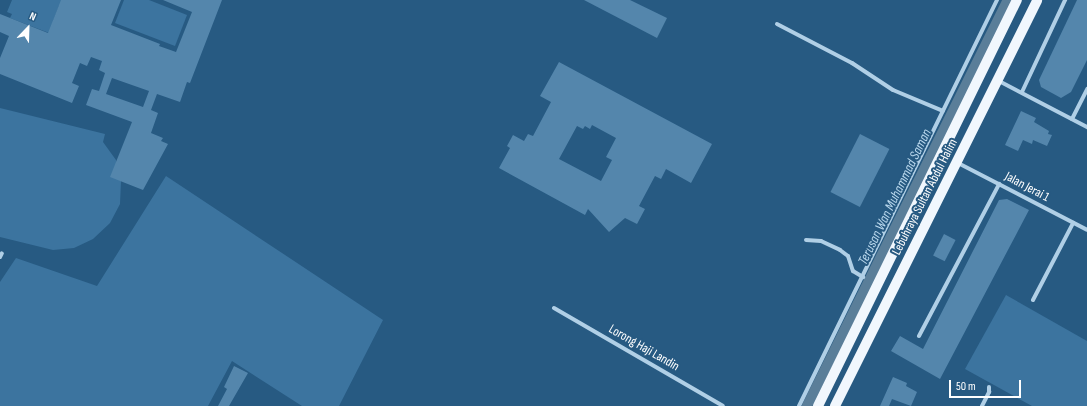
<!DOCTYPE html>
<style>
body{margin:0}
#map{position:relative;width:1087px;height:406px;overflow:hidden;background:#275a82;font-family:"Sofia Sans Condensed",sans-serif}
div>[style]{position:absolute}
[style*='--x']{left:calc(var(--x)*1px);top:calc(var(--y)*1px);width:calc(var(--w)*1px);rotate:calc(var(--a)*1deg)}
.green>*{inset:0;background:#3c749f}
.canal>*{height:10px;margin:-5px;padding:0 5px;transform-origin:5px;border-radius:5px;background:#5a7e99}
.building>*{inset:0;background:#5486ac;transform-origin:0 0}
.street>*{height:4px;margin:-2px;padding:0 2px;transform-origin:2px;border-radius:2px;background:#b0cfe6}
.primary>*{height:10px;margin:-5px;padding:0 5px;transform-origin:5px;border-radius:5px;background:#f1f7fd}
span{translate:-50% -50%;white-space:nowrap;text-align:center;line-height:1.15;-webkit-text-stroke:4px #275a82;paint-order:stroke}
.street-label{font-size:13px;color:#fff}
.water-label{font-size:14px;color:#bbd9ee;font-style:italic}
.north{position:absolute;left:8px;top:8px;width:40px;height:40px;-webkit-text-stroke:3px #275a82;paint-order:stroke;rotate:23deg;font-size:11px;font-weight:700;line-height:16px;text-align:center;color:#fff}
.north::after{content:'';display:block;margin:auto;width:14px;height:18px;background:#fff;clip-path:polygon(50% 0,100% 100%,50% 72%,0 100%)}
.scale{position:absolute;left:949px;top:380px;width:72px;height:18px;box-sizing:border-box;border:2px solid #fff;border-top:0;padding-left:5px;font-size:12px;line-height:14px;white-space:nowrap;color:#fff;-webkit-text-stroke:3px #275a82;paint-order:stroke}
</style>
<div id="map">
<div class="green">
<i style="clip-path:polygon(12px 0,82px 0,59px 6px,53px 21px,70px 41px,10px 18px,12px 14px,7px 12px)"></i>
<i style="clip-path:polygon(124px 0,149px 0,187px 15px,175px 46px,115px 23px)"></i>
<i style="clip-path:polygon(0 108px,105px 134px,103px 142px,116px 160px,121px 181px,120px 204px,110px 223px,93px 239px,74px 248px,53px 250px,0 237px)"></i>
<i style="clip-path:polygon(166px 176px,383px 320px,339px 406px,302px 406px,232px 361px,208px 406px,0 406px,0 282px,16px 258px,97px 286px)"></i>
<i style="clip-path:polygon(1006px 295px,1087px 341px,1087px 406px,1032px 406px,965px 369px)"></i>
</div>
<div class="canal">
<i style="--x:807;--y:406;--w:453;--a:-63.7"></i>
</div>
<div class="building">
<i style="clip-path:polygon(evenodd,61px 0,121px 0,111px 25px,160px 44px,159px 46px,176px 52px,192px 12px,163px 0,222px 0,190px 83px,187px 82px,180px 102px,157px 94px,151px 110px,158px 113px,151px 133px,163px 138px,161px 141px,168px 144px,143px 190px,110px 177px,132px 122px,86px 105px,92px 89px,99px 91px,105px 73px,99px 70px,102px 61px,91px 57px,87px 66px,80px 63px,72px 83px,79px 86px,72px 103px,0 74px,0 58px,9px 36px,0 32px,0 14px,48px 33px,61px 0,112px 78px,149px 91px,143px 107px,106px 94px,112px 78px)"></i>
<i style="clip-path:polygon(584px 0,630px 0,667px 18px,657px 38px)"></i>
<i style="clip-path:polygon(1077px 0,1087px 0,1087px 60px,1071px 92px,1061px 98px,1041px 87px,1039px 80px)"></i>
<i style="clip-path:polygon(evenodd,559px 62px,712px 144px,691px 183px,666px 169px,661px 179px,655px 176px,639px 206px,645px 209px,637px 224px,625px 218px,609px 232px,588px 209px,585px 215px,499px 168px,510px 148px,507px 146px,513px 135px,524px 141px,528px 134px,533px 136px,551px 102px,540px 96px,559px 62px,592px 125px,616px 138px,606px 157px,612px 160px,601px 181px,559px 159px,577px 126px,583px 129px,585px 126px,590px 129px,592px 125px)"></i>
<i style="clip-path:polygon(1021px 111px,1036px 118px,1034px 122px,1049px 131px,1048px 134px,1052px 135px,1047px 146px,1033px 140px,1032px 144px,1023px 140px,1018px 151px,1005px 145px)"></i>
<i style="left:860px;top:134px;width:33px;height:65px;rotate:27deg"></i>
<i style="clip-path:polygon(1007px 199px,1029px 210px,940px 379px,891px 351px,900px 336px,923px 349px,999px 200px)"></i>
<i style="left:944px;top:234px;width:13px;height:24px;rotate:27deg"></i>
<i style="clip-path:polygon(234px 366px,248px 373px,229px 406px,218px 406px,227px 389px,224px 387px)"></i>
<i style="clip-path:polygon(893px 377px,907px 383px,906px 386px,917px 392px,911px 406px,892px 399px,889px 406px,880px 406px)"></i>
</div>
<div class="street">
<i style="--x:777;--y:24;--w:85;--a:27.5"></i>
<i style="--x:852;--y:63;--w:49;--a:33.4"></i>
<i style="--x:893;--y:90;--w:54;--a:22.8"></i>
<i style="--x:997;--y:80;--w:102;--a:27.6"></i>
<i style="--x:1022;--y:92;--w:102;--a:-64.9"></i>
<i style="--x:1072;--y:119;--w:34;--a:-63"></i>
<i style="--x:958;--y:163;--w:145;--a:27.4"></i>
<i style="--x:806;--y:240;--w:15;--a:4"></i>
<i style="--x:821;--y:241;--w:21;--a:25"></i>
<i style="--x:840;--y:250;--w:10;--a:37"></i>
<i style="--x:848;--y:256;--w:16;--a:72"></i>
<i style="--x:853;--y:271;--w:12;--a:31"></i>
<i style="--x:0;--y:257;--w:4;--a:-63"></i>
<i style="--x:1033;--y:300;--w:87;--a:-62.5"></i>
<i style="--x:554;--y:308;--w:195;--a:30.1"></i>
<i style="--x:919;--y:336;--w:172;--a:-62.2"></i>
<i style="--x:799;--y:406;--w:452;--a:-64"></i>
<i style="--x:982;--y:406;--w:16;--a:-63"></i>
<i style="--x:989;--y:392;--w:5;--a:-90"></i>
</div>
<div class="primary">
<i style="--x:818;--y:406;--w:452;--a:-63.9"></i>
<i style="--x:835;--y:406;--w:453;--a:-63.5"></i>
</div>
<div class="street-label">
<span style="left:1027px;top:187px;rotate:28deg">Jalan Jerai 1</span>
<span style="left:925px;top:197px;rotate:-63deg">Lebuhraya Sultan Abdul Halim</span>
<span style="left:644px;top:348px;rotate:30deg">Lorong Haji Landin</span>
</div>
<div class="water-label">
<span style="left:895px;top:197px;rotate:-64deg">Terusan Wan Muhammad Saman</span>
</div>
<div class="north">N</div>
<div class="scale">50 m</div>
</div>
